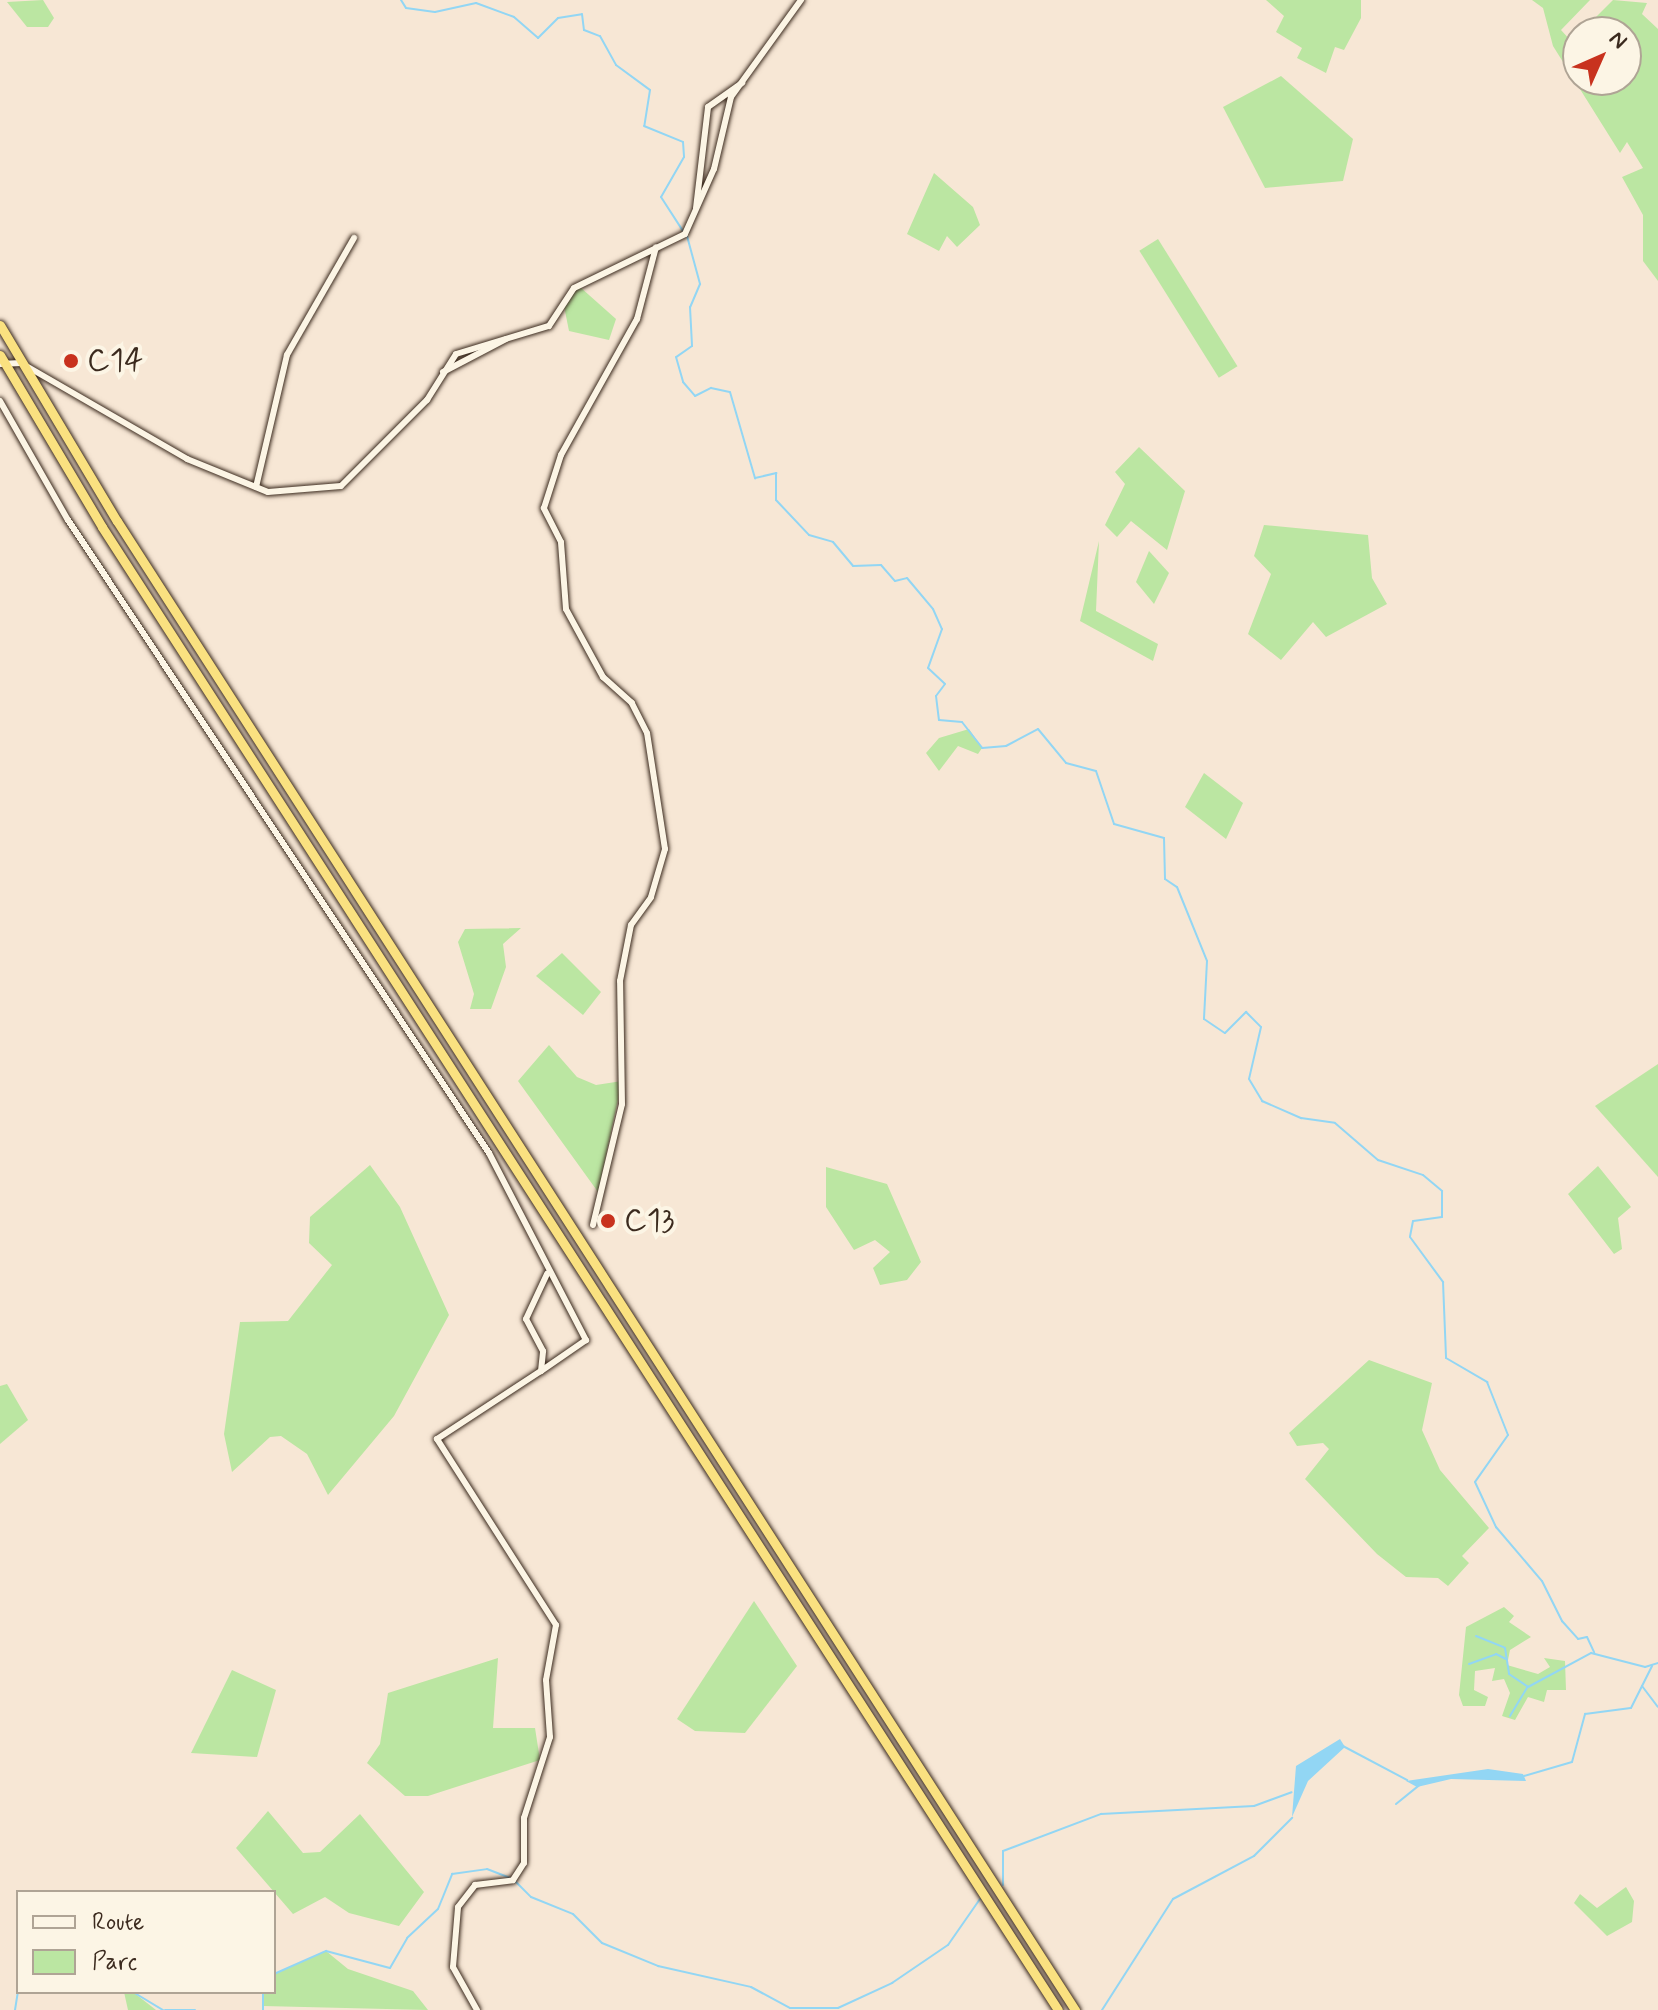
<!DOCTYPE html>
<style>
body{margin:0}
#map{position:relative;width:1658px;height:2010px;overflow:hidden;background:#f7e7d5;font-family:Mynerve,sans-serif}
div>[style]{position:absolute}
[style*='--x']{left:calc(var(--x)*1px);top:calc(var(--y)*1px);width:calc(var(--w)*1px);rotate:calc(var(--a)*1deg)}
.green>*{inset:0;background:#bbe6a2;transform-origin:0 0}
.water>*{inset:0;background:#92d6f4}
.stream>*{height:2px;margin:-1px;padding:0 1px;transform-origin:1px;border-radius:1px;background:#92d6f4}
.roads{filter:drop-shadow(0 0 2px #3b2a1e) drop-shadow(0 0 2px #3b2a1e)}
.minor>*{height:6px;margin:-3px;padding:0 3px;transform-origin:3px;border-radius:3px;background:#fcf5e5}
.trunk>*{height:9px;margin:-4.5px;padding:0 4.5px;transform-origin:4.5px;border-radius:4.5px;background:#fae180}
.dots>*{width:22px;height:22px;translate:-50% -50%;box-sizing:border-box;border:4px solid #fcf5e5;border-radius:50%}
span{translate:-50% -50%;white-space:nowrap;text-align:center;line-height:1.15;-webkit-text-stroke:8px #fcf5e5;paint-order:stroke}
.poi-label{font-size:32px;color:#3b2a1e}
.left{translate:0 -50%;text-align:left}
.legend{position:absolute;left:16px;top:1890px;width:260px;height:104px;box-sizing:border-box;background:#fcf5e5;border:2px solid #afa495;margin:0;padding:10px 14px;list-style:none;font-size:24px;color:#3b2a1e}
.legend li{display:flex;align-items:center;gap:16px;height:40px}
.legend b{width:40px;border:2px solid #afa495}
.north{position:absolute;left:1562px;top:16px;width:80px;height:80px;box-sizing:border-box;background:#fcf5e5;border:2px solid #afa495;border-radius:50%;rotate:45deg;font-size:22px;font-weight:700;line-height:32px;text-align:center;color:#3b2a1e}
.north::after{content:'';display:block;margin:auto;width:28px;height:36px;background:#c8321e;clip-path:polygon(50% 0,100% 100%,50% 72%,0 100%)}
</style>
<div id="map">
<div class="green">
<i style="clip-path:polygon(43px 0,54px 18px,48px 27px,27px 27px,7px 2px)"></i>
<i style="clip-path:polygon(1266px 0,1361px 0,1361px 18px,1344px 50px,1335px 47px,1326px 73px,1297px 58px,1302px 48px,1276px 32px,1284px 16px)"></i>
<i style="clip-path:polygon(1532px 0,1590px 0,1561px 30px,1572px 42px,1578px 35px,1578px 80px,1626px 80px,1626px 32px,1581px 32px,1613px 0,1647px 3px,1642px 14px,1658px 29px,1658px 281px,1643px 261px,1643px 215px,1622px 177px,1643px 168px,1627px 142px,1620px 153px,1553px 46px,1543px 8px)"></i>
<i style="clip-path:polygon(1281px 76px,1353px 139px,1343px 181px,1265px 188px,1223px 107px)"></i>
<i style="clip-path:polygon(934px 173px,973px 207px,980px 225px,957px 247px,947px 236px,939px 251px,907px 234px)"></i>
<i style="left:1158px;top:239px;width:150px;height:22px;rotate:58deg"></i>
<i style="clip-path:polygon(580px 287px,616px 319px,609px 340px,569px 331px,563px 301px)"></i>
<i style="clip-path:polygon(1139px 447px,1185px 491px,1167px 550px,1131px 521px,1117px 537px,1105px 525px,1125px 484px,1115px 472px)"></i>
<i style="clip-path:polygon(1264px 525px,1368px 535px,1372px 578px,1387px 604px,1326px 637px,1313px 622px,1281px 660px,1248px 634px,1271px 574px,1254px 556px)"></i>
<i style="clip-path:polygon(1099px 541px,1096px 611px,1158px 644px,1153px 661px,1080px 621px)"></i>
<i style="clip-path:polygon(1149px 551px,1169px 573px,1154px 604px,1136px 582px)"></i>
<i style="clip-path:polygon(969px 729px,982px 748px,978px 754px,958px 746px,939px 771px,926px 753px,939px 738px)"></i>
<i style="clip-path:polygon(1204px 773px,1243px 803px,1226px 839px,1185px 807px)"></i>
<i style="clip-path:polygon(521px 928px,503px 944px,506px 967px,491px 1009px,470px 1009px,474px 994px,458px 942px,465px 929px)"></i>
<i style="clip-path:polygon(562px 953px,601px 992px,583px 1015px,536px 976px)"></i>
<i style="clip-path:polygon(549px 1045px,577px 1077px,596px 1085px,622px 1081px,598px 1192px,518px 1081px)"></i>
<i style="clip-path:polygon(1658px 1064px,1658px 1177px,1595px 1106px)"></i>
<i style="clip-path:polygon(370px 1165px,400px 1207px,449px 1315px,394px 1416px,328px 1495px,307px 1454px,281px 1436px,270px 1437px,232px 1472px,224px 1434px,240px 1322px,288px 1321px,332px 1265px,309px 1243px,310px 1217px)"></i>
<i style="clip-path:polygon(1598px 1166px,1631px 1207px,1618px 1218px,1622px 1249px,1614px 1254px,1568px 1194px)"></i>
<i style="clip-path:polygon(826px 1167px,887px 1184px,921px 1262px,907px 1280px,880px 1285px,873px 1268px,890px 1252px,875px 1240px,854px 1250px,826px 1207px)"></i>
<i style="clip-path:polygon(1369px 1360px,1432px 1383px,1422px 1430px,1440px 1470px,1489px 1528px,1462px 1556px,1469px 1563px,1448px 1586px,1438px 1578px,1406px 1577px,1377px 1554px,1305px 1479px,1329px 1449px,1323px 1443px,1297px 1446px,1289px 1433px)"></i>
<i style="clip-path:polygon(7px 1384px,28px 1420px,0 1444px,0 1386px)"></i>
<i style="clip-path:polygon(754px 1601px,797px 1666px,745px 1733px,695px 1731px,677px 1719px)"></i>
<i style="clip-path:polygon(1504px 1607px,1514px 1616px,1509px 1622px,1531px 1637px,1510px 1650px,1507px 1665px,1538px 1674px,1550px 1667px,1544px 1658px,1565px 1661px,1566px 1690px,1547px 1690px,1544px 1702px,1528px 1697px,1515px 1720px,1502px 1716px,1510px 1693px,1504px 1679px,1492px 1681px,1495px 1668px,1475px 1671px,1474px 1690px,1488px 1697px,1485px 1706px,1463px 1706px,1459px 1695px,1466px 1627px)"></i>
<i style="clip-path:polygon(498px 1658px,493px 1728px,535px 1728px,540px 1760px,428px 1796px,405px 1796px,367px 1763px,380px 1744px,388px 1693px)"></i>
<i style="clip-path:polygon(232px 1670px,276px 1690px,257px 1757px,191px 1753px)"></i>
<i style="clip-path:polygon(268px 1811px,303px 1853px,320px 1852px,360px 1814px,424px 1892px,399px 1926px,349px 1913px,325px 1897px,293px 1914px,236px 1848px)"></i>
<i style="clip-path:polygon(1626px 1887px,1634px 1901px,1632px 1922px,1607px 1936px,1574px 1903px,1580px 1894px,1597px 1908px)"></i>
<i style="clip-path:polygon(326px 1951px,348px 1969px,413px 1991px,428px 2010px,263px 2006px,263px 1992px,274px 1992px,274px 1974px)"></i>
<i style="clip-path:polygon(124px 1992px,133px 1992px,156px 2010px,128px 2010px)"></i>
</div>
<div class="water">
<i style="clip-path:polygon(1340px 1739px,1345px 1747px,1308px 1781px,1292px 1817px,1296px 1766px)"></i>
<i style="clip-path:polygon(1488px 1769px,1523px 1774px,1526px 1781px,1451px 1779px,1417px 1787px,1406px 1781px)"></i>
</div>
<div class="stream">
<i style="--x:401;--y:0;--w:9;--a:58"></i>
<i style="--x:406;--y:8;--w:29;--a:8"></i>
<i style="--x:435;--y:12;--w:42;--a:-12.4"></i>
<i style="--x:476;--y:3;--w:40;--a:20.2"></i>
<i style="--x:514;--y:17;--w:32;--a:41"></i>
<i style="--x:538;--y:38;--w:28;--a:-45"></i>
<i style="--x:558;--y:18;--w:24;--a:-9"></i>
<i style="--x:582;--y:14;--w:16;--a:83"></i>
<i style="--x:584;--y:30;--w:17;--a:21"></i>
<i style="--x:600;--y:36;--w:33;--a:61"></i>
<i style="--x:616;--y:65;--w:42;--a:36.3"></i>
<i style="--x:650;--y:90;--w:36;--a:99"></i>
<i style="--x:644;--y:126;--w:42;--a:22.3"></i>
<i style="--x:683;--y:142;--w:15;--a:86"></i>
<i style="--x:684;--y:157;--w:46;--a:119.9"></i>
<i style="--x:661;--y:197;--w:40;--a:57.1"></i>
<i style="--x:687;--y:236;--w:50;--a:74.8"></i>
<i style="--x:700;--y:284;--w:25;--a:113"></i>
<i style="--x:690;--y:307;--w:39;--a:87"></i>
<i style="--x:692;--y:346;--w:19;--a:145"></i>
<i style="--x:676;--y:357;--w:26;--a:74"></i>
<i style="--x:683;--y:382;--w:18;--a:49"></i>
<i style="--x:695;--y:396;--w:18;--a:-27"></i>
<i style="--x:711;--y:388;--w:19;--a:12"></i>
<i style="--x:730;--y:392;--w:90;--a:73.8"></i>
<i style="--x:755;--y:478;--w:22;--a:-13"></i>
<i style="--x:776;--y:473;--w:27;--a:90"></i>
<i style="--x:776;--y:500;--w:48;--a:46.7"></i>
<i style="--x:809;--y:535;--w:25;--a:16"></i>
<i style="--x:833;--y:542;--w:31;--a:50"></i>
<i style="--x:853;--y:566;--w:28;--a:-2"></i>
<i style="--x:881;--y:565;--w:21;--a:49"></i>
<i style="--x:895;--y:581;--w:12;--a:-14"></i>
<i style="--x:907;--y:578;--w:40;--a:50"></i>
<i style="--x:933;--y:609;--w:22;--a:66"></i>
<i style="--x:942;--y:629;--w:41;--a:109.7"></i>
<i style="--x:928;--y:668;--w:23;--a:43"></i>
<i style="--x:945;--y:684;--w:15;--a:127"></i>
<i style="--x:936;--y:696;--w:24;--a:83"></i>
<i style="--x:939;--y:720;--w:23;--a:5"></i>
<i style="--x:962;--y:722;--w:33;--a:52"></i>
<i style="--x:982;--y:748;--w:24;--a:-5"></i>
<i style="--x:1006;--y:746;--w:36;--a:-28"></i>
<i style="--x:1038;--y:729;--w:44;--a:50.5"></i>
<i style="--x:1066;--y:763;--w:31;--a:15"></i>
<i style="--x:1096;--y:771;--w:56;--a:71.2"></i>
<i style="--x:1114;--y:824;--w:52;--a:15.6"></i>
<i style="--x:1164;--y:838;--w:41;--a:88.6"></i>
<i style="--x:1165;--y:879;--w:14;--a:34"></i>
<i style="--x:1177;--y:887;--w:80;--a:67.9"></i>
<i style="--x:1207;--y:961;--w:58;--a:93"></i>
<i style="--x:1204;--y:1019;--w:25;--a:34"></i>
<i style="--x:1225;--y:1033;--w:30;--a:-45"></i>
<i style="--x:1246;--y:1012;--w:21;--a:45"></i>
<i style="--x:1261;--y:1027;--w:53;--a:103"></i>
<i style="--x:1249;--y:1079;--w:26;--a:59"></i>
<i style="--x:1262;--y:1101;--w:43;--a:23.6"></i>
<i style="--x:1301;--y:1118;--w:34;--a:8"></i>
<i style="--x:1335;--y:1123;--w:57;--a:40.7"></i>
<i style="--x:1378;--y:1160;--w:47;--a:18.4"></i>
<i style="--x:1423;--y:1175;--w:25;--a:40"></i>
<i style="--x:1442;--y:1191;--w:26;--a:90"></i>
<i style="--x:1442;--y:1217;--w:29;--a:172"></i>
<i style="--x:1413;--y:1221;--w:16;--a:101"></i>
<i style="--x:1410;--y:1237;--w:56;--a:53.7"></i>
<i style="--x:1443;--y:1282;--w:76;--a:87.7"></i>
<i style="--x:1446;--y:1358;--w:48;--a:30.3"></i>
<i style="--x:1487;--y:1382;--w:57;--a:68.4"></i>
<i style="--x:1508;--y:1435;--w:57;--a:125.1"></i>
<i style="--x:1475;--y:1482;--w:50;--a:65"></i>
<i style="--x:1496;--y:1527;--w:71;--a:49.6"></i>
<i style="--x:1542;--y:1581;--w:45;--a:63.4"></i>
<i style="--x:1562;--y:1621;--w:24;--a:48"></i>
<i style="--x:1578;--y:1639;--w:9;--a:-13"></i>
<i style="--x:1587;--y:1637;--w:17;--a:65"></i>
<i style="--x:1476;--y:1636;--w:31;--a:22"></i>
<i style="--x:1505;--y:1648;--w:26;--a:81"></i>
<i style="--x:1509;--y:1674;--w:23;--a:34"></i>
<i style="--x:1528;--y:1687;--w:72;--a:-28.4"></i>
<i style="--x:1591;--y:1653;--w:56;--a:14.5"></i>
<i style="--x:1645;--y:1667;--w:14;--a:-17"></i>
<i style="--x:1469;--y:1664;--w:29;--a:-20"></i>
<i style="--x:1496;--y:1654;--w:11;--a:27"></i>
<i style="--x:1642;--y:1686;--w:26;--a:53"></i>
<i style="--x:1510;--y:1716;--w:33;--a:-59"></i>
<i style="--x:1341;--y:1745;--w:75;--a:27.9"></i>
<i style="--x:1524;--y:1776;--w:50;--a:-16.3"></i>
<i style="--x:1572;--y:1762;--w:50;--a:-74.8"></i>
<i style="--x:1585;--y:1714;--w:46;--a:-7.4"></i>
<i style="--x:1631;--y:1708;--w:47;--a:-63.4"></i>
<i style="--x:1396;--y:1804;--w:32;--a:-39"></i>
<i style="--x:516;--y:1882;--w:21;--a:45"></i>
<i style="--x:531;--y:1897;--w:45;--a:22"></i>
<i style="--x:573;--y:1914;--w:41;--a:45"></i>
<i style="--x:602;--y:1943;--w:61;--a:22.3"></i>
<i style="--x:658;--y:1966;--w:95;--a:12.7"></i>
<i style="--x:751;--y:1987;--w:44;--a:28.3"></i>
<i style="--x:790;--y:2008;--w:48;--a:0"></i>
<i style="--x:838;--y:2008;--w:60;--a:-24.8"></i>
<i style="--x:892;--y:1983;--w:68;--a:-34.2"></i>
<i style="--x:948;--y:1945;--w:56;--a:-55.2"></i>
<i style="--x:1003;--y:1885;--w:34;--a:-90"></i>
<i style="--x:1003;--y:1851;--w:105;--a:-20.7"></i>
<i style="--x:1101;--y:1814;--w:153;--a:-3"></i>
<i style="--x:1254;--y:1806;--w:40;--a:-20.2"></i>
<i style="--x:274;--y:1974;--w:57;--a:-23.9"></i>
<i style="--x:326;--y:1951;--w:66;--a:14.9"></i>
<i style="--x:390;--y:1968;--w:34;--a:-60"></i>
<i style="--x:407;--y:1938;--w:42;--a:-43.1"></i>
<i style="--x:438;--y:1909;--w:38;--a:-68"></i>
<i style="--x:452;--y:1874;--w:35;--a:-8"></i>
<i style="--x:487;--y:1869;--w:26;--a:21"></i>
<i style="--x:64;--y:1992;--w:9;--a:0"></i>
<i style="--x:133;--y:1992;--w:35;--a:31"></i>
<i style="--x:15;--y:2010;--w:18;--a:-81"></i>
<i style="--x:165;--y:2010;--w:30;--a:0"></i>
<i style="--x:263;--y:2010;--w:18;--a:-90"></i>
<i style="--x:1102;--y:2010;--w:132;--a:-57.4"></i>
<i style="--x:1173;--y:1899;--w:92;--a:-28"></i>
<i style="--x:1254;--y:1856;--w:54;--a:-45"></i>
</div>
<div class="roads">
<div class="minor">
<i style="--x:696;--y:208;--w:102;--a:-83.2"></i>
<i style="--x:708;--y:107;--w:42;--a:-35.2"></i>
<i style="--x:0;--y:364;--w:21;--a:-3"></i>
<i style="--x:21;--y:363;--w:192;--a:30"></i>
<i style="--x:187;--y:459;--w:87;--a:22.2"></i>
<i style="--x:268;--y:492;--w:73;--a:-4.7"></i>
<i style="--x:341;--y:486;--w:122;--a:-45"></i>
<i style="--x:427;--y:400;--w:54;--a:-57.8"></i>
<i style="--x:456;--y:354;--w:97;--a:-16.8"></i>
<i style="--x:549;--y:326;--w:45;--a:-56.7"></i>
<i style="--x:574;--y:288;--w:123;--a:-25.9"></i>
<i style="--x:685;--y:234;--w:71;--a:-66"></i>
<i style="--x:714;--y:169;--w:74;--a:-76.7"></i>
<i style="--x:731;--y:97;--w:120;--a:-54.2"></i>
<i style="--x:443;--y:372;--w:71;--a:-27.6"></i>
<i style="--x:0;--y:401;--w:137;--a:60.3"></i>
<i style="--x:68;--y:520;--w:760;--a:56.37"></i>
<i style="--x:489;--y:1153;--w:211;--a:62.6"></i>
<i style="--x:586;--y:1340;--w:55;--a:145.4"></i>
<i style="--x:256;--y:487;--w:136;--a:-76.8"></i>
<i style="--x:287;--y:355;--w:135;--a:-60.2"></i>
<i style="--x:593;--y:1225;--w:124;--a:-76.5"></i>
<i style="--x:622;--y:1104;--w:123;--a:-90.9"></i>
<i style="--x:620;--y:981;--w:57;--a:-78.9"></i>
<i style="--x:631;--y:925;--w:34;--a:-54"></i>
<i style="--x:651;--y:897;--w:50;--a:-73.7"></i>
<i style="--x:665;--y:849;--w:117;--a:-98.8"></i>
<i style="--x:647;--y:733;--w:34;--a:-117"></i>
<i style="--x:632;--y:703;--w:39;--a:-138"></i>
<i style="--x:603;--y:677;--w:77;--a:-118.6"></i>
<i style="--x:566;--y:609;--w:67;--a:-94.3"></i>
<i style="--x:561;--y:542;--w:38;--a:-117"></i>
<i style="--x:544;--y:508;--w:56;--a:-72.2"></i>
<i style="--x:561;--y:455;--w:156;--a:-60.8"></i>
<i style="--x:637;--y:319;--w:74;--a:-75.2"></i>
<i style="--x:477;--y:2010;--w:49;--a:-119.2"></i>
<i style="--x:453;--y:1967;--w:60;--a:-85.2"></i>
<i style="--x:458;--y:1907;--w:28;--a:-52"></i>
<i style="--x:475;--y:1885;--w:38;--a:-7"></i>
<i style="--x:513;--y:1880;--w:20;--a:-57"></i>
<i style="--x:524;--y:1863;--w:45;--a:-90"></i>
<i style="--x:524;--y:1818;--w:85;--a:-72.2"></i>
<i style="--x:550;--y:1737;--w:57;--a:-94"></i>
<i style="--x:546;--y:1680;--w:56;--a:-79.7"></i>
<i style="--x:556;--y:1625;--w:221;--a:-122.6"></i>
<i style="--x:437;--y:1439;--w:124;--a:-33.2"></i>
<i style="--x:541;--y:1371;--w:20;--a:-84"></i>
<i style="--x:543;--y:1351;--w:36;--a:-118"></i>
<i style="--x:526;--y:1319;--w:50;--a:-65"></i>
</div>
<div class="trunk">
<i style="--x:0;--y:325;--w:228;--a:59.2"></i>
<i style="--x:117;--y:521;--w:1771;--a:57.24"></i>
<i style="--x:0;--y:355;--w:200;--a:59.3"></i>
<i style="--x:102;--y:527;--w:1764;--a:57.19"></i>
</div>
</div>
<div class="dots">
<i style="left:71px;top:361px;background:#c8321e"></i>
<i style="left:608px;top:1221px;background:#c8321e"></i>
</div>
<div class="poi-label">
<span class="left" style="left:87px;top:361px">C14</span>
<span class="left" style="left:624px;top:1221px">C13</span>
</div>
<ul class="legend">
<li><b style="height:10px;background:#fcf5e5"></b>Route</li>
<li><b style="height:22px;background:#bbe6a2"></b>Parc</li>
</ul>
<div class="north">N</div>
</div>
